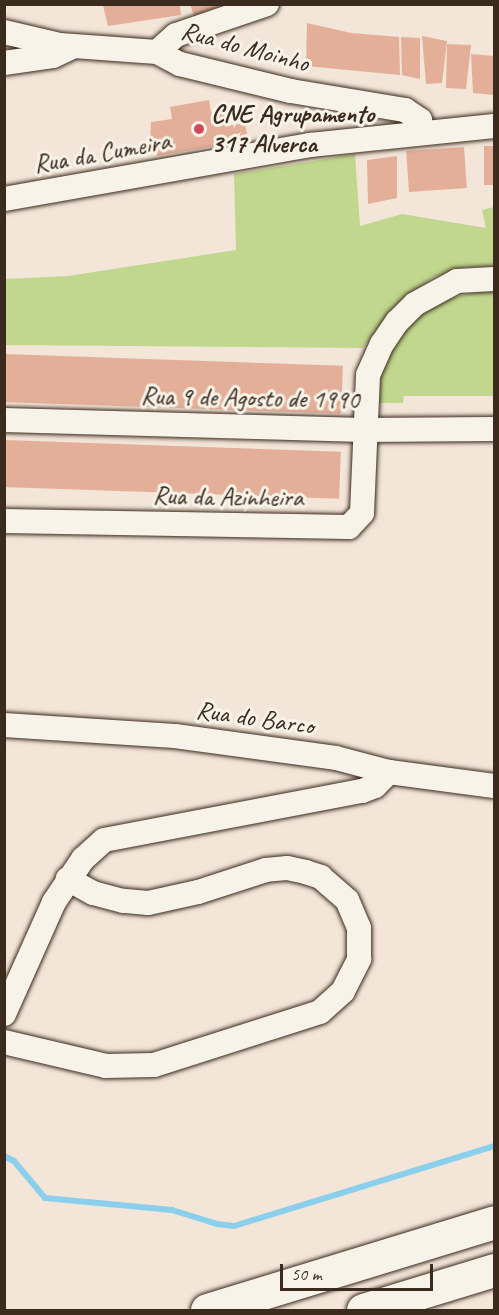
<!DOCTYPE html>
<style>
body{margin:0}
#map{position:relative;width:499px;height:1315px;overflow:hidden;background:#f3e5d8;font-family:Caveat,sans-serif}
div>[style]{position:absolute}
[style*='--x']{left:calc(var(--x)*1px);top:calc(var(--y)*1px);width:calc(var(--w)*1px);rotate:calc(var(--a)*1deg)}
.green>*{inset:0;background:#c1d78d}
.stream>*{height:6px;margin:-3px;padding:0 3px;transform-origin:3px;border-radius:3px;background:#8ad0ec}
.building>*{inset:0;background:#e4af99;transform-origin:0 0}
.roads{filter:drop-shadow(0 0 2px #3b2a1e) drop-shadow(0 0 2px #3b2a1e)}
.street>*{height:24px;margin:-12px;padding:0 12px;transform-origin:12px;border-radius:12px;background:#f7f3e8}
.highway>*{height:33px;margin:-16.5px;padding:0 16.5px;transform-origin:16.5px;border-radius:16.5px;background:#f7f3e8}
.dots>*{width:16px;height:16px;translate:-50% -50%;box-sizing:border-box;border:3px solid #f7f3e8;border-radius:50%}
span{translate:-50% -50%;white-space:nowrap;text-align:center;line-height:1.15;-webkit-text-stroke:6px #f7f3e8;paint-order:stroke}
.street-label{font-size:26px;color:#3b2a1e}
.poi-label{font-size:26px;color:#3b2a1e;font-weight:700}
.left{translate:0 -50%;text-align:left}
.frame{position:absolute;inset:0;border:6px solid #3b2a1e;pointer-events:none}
.scale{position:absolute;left:280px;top:1264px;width:153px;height:27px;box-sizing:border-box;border:3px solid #3b2a1e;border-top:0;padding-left:8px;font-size:18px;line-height:21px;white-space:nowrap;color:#3b2a1e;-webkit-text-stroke:4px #f7f3e8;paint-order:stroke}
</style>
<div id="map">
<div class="green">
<i style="clip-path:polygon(355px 154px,360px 226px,402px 214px,486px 228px,482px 210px,494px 207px,494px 266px,466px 267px,434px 277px,410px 293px,390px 311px,363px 348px,5px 345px,4px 279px,68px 276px,236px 250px,234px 174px)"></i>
<i style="clip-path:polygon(489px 290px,494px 291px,494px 396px,404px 396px,403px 403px,378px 403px,382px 370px,398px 337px,418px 315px,445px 299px)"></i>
</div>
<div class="stream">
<i style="--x:4;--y:1156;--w:11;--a:27"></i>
<i style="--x:14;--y:1161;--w:48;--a:50"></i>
<i style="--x:45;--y:1198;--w:128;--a:5.4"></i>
<i style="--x:172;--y:1210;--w:47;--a:17.3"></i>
<i style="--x:217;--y:1224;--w:17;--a:7"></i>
<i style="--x:234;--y:1226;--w:272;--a:-17.1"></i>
</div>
<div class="building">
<i style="clip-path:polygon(190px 4px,223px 4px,223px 5px,194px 16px)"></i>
<i style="clip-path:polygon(103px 5px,180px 5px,181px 15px,108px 26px)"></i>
<i style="clip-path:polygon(307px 23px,351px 33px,399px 37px,400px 75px,306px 66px)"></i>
<i style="clip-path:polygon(422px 36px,447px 41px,442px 83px,426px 84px)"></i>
<i style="clip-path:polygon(401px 37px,420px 38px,420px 79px,402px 75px)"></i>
<i style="clip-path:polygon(447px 44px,471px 45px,466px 89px,446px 88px)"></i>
<i style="clip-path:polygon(471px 54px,494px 56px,494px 95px,473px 93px)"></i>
<i style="clip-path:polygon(209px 100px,211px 112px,225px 110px,228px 126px,245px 123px,248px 140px,157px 156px,150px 141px,151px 122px,172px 119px,170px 107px)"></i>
<i style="left:494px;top:146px;width:39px;height:10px;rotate:90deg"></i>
<i style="left:464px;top:147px;width:41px;height:58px;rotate:86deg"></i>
<i style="clip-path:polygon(397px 156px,397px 198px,368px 204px,367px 160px)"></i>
<i style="left:4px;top:354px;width:339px;height:48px;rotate:2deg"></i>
<i style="left:4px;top:440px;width:337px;height:47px;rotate:2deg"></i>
</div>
<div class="roads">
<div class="street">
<i style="--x:4;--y:32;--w:57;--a:13.1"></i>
<i style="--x:60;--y:45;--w:97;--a:4.1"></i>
<i style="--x:157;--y:52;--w:26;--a:28"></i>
<i style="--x:180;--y:64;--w:114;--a:13.7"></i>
<i style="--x:291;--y:91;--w:116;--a:9.5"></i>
<i style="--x:405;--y:110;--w:18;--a:34"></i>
<i style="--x:420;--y:120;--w:13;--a:81"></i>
<i style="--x:157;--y:52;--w:25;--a:-42"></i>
<i style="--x:176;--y:35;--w:96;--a:-18.8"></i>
<i style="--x:4;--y:63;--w:49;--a:-8.1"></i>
<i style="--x:53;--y:56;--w:19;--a:-25"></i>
<i style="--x:4;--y:199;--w:311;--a:-10"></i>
<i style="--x:310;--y:145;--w:185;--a:-5.9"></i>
<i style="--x:4;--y:420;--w:360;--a:1.6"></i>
<i style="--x:364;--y:430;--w:130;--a:-0.4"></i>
<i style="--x:4;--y:521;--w:345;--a:1"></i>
<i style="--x:349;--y:527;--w:19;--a:-47"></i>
<i style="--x:362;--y:513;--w:138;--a:-87.5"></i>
<i style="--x:368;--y:375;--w:34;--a:-66"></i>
<i style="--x:382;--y:344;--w:27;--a:-56"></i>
<i style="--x:397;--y:322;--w:25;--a:-45"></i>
<i style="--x:415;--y:304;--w:48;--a:-28.7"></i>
<i style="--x:457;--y:281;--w:37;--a:-3"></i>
<i style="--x:4;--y:725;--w:171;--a:3.7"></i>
<i style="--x:175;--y:736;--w:162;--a:7.8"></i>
<i style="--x:336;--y:758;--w:55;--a:14.8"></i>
<i style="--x:389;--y:772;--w:106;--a:7.6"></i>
<i style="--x:4;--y:1014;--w:123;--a:-65.9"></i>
<i style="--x:54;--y:902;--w:52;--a:-56"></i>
<i style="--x:83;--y:859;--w:28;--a:-42"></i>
<i style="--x:104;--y:840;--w:263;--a:-10.8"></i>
<i style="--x:362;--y:791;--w:14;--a:-21"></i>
<i style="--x:375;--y:786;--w:20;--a:-45"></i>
<i style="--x:4;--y:1042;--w:105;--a:13.2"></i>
<i style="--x:106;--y:1066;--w:48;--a:-1.2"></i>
<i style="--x:154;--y:1065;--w:174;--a:-17.7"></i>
<i style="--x:320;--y:1012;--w:31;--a:-42"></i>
<i style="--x:343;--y:991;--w:36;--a:-63"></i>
<i style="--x:359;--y:959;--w:31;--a:-90"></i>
<i style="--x:359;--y:928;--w:30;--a:-113"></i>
<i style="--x:347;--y:900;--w:35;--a:-139"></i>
<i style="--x:321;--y:877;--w:16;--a:-162"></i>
<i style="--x:306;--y:872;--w:19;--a:-168"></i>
<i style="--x:287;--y:868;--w:21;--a:175"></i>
<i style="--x:266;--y:870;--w:71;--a:162.1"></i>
<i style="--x:198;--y:892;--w:51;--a:167.6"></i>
<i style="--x:148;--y:903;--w:25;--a:-175"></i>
<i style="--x:123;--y:901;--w:31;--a:-165"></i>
<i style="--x:93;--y:893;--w:29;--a:-151"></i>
</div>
<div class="highway">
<i style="--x:207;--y:1310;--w:300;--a:-17"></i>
<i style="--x:363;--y:1310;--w:137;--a:-17"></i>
</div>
</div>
<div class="dots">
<i style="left:199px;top:129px;background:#d1495b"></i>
</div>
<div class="street-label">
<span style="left:245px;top:47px;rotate:15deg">Rua do Moinho</span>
<span style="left:102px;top:153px;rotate:-10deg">Rua da Cumeira</span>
<span style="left:250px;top:398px;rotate:1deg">Rua 9 de Agosto de 1990</span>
<span style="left:228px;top:497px;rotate:1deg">Rua da Azinheira</span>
<span style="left:255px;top:718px;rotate:8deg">Rua do Barco</span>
</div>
<div class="poi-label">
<span class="left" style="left:211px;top:129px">CNE Agrupamento<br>317 Alverca</span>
</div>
<div class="frame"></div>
<div class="scale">50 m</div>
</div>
